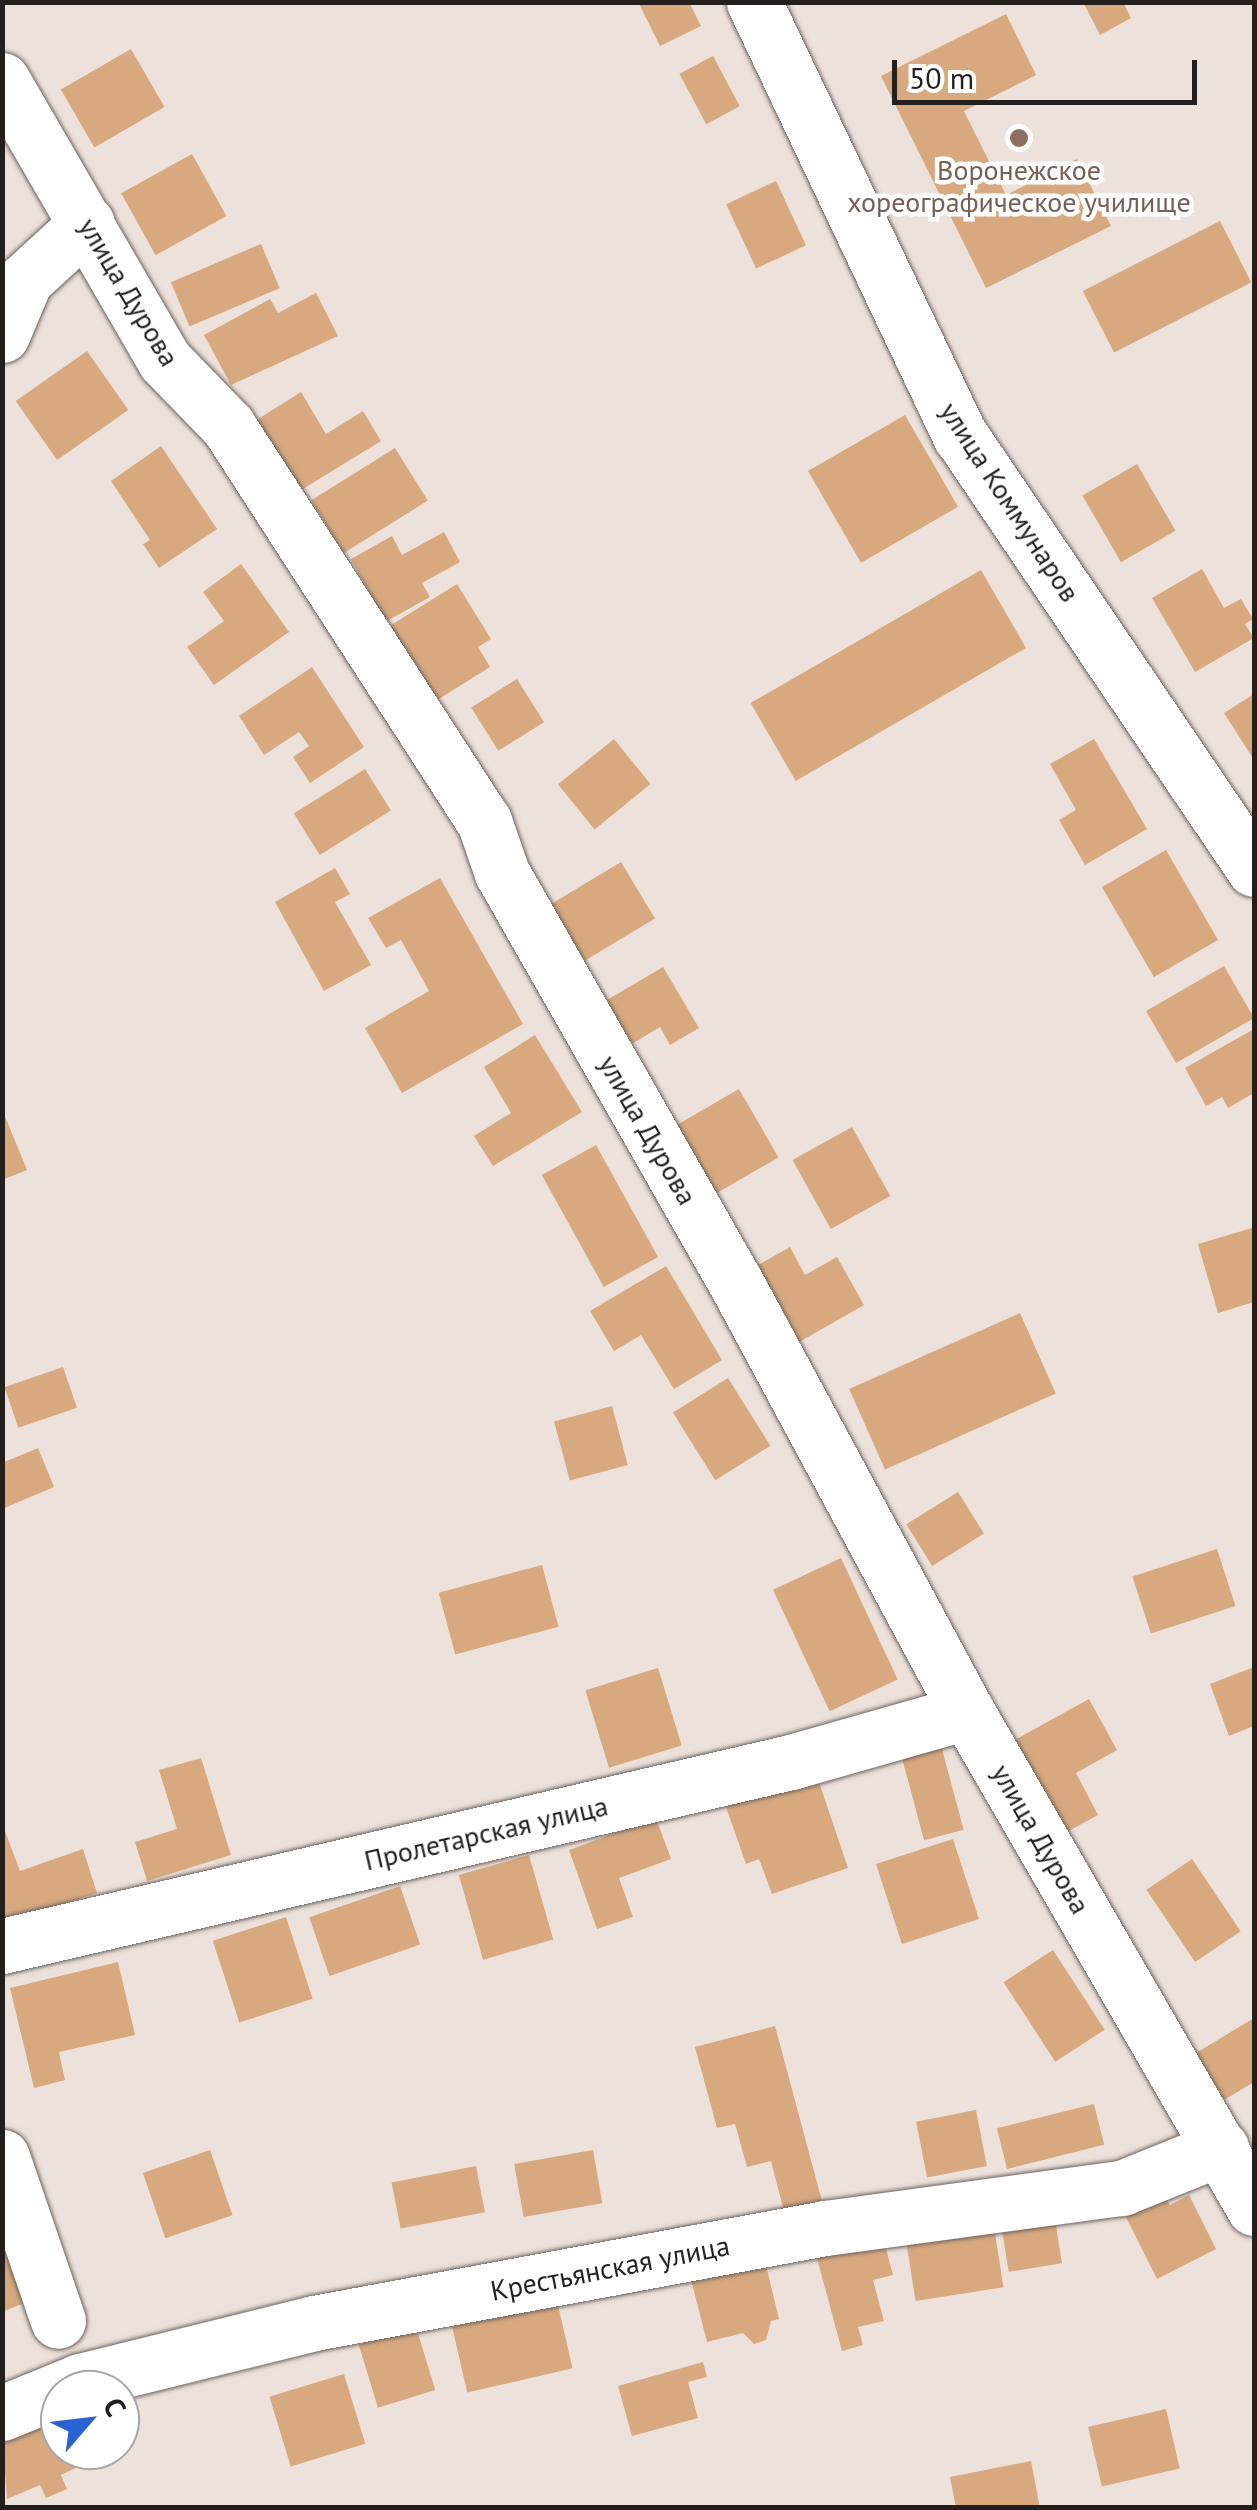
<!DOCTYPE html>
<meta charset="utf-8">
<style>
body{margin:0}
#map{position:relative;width:1257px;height:2510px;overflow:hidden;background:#ede1db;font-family:"PT Sans",sans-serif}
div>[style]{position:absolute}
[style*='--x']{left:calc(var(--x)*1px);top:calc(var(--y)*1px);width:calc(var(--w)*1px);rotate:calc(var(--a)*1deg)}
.building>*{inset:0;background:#d8a97f;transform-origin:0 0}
.roads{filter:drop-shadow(0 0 2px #6c625d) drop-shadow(0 0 2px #6c625d)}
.minor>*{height:55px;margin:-27.5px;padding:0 27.5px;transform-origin:27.5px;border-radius:27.5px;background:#fff}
.dots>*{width:28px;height:28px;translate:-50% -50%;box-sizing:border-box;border:5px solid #fff;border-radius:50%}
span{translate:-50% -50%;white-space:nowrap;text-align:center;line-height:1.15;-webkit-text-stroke:9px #fff;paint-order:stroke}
.education-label{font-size:28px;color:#785e54}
.street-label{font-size:28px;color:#231f1d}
.frame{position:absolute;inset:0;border:5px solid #231f1d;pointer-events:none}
.north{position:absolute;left:40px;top:2370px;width:100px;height:100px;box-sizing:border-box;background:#fff;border:2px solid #a7a5a5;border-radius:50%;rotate:62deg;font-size:28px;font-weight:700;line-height:40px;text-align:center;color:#231f1d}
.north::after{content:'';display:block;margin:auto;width:35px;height:45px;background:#2963d1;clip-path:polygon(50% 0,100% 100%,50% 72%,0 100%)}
.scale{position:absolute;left:892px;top:60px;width:305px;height:45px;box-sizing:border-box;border:5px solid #231f1d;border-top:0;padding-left:12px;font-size:30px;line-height:35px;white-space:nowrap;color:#231f1d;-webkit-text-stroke:8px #fff;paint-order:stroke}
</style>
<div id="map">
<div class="building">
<i style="clip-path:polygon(638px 2px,689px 2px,701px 26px,660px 46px)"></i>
<i style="clip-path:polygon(1083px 2px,1123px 2px,1131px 18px,1100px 35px)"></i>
<i style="clip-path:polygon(1006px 14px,1036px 75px,964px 111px,1006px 195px,1077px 159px,1111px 226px,986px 288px,881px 76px)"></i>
<i style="left:131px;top:49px;width:67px;height:81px;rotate:60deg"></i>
<i style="left:713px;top:56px;width:57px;height:38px;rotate:62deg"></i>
<i style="left:192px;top:154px;width:71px;height:81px;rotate:61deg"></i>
<i style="left:776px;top:181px;width:71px;height:55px;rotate:65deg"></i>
<i style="left:1220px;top:221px;width:69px;height:154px;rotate:63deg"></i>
<i style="left:261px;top:244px;width:48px;height:98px;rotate:67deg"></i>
<i style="clip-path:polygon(316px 293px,338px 336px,231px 385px,204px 335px,270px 299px,278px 313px)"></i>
<i style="left:87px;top:351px;width:72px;height:87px;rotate:55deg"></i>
<i style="clip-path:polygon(301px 392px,326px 434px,363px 411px,381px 441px,298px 492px,255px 421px)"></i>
<i style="left:905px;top:415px;width:106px;height:112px;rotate:60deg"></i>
<i style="clip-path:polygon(161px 446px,217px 529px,159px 568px,143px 544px,150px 540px,111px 481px)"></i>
<i style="left:395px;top:448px;width:62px;height:99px;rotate:58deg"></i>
<i style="left:1137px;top:464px;width:77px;height:63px;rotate:60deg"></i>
<i style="clip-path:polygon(444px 532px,460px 562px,422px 583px,430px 597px,385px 622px,351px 559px,392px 536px,402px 555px)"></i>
<i style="clip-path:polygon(241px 564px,289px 632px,214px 685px,187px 647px,224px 621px,203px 592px)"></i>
<i style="clip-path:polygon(1202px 569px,1224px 608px,1241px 599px,1253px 619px,1245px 624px,1254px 638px,1195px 672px,1152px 598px)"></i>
<i style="left:981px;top:570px;width:90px;height:266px;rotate:60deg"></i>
<i style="clip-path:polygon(457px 584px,491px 639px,478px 647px,490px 667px,434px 702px,388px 627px)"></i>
<i style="clip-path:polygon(312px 667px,364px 747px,310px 783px,293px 757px,309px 746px,299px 732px,264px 755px,239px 716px)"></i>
<i style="left:517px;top:679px;width:51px;height:54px;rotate:58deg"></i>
<i style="clip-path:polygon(1254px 694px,1254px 760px,1224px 713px)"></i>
<i style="left:614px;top:739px;width:58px;height:72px;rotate:51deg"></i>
<i style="clip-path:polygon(1094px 739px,1147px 829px,1085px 865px,1059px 820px,1076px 810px,1050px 764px)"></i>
<i style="left:365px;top:769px;width:49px;height:84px;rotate:58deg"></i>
<i style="left:1166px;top:850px;width:104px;height:74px;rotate:60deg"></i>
<i style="left:621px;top:862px;width:66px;height:82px;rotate:59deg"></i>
<i style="clip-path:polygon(335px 868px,350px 894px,335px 902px,371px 965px,324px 991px,275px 902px)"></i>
<i style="clip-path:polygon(440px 878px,523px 1024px,402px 1093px,365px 1028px,429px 991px,401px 940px,386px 948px,368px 918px)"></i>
<i style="left:1224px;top:966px;width:60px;height:90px;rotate:60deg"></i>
<i style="clip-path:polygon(663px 967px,699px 1028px,670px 1045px,660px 1027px,627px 1047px,602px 1003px)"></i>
<i style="clip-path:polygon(1254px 1029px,1254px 1093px,1228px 1108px,1222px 1097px,1206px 1106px,1185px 1068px)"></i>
<i style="clip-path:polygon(535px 1035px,582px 1112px,493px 1166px,474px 1136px,511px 1113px,484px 1067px)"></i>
<i style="left:739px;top:1089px;width:79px;height:82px;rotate:60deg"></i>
<i style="clip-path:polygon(2px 1109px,27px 1170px,2px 1180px)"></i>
<i style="left:852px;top:1127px;width:79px;height:68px;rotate:61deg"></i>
<i style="left:596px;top:1145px;width:128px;height:62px;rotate:61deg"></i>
<i style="clip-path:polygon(1252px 1228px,1254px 1302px,1218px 1313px,1198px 1244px)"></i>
<i style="clip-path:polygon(790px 1247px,805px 1275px,837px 1257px,864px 1305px,794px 1345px,751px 1269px)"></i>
<i style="clip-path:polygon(666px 1266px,722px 1360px,674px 1389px,641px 1335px,614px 1351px,590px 1311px)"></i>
<i style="left:1020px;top:1313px;width:88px;height:187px;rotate:66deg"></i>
<i style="left:63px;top:1367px;width:43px;height:62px;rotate:71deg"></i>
<i style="left:728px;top:1378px;width:80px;height:65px;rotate:58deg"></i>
<i style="left:612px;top:1406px;width:61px;height:60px;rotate:75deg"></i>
<i style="clip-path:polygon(38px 1448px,54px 1487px,2px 1509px,2px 1463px)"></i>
<i style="left:958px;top:1492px;width:49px;height:61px;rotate:58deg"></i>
<i style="left:1217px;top:1549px;width:60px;height:89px;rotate:72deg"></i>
<i style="left:841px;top:1558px;width:134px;height:75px;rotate:65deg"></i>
<i style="left:542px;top:1565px;width:64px;height:107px;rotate:75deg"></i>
<i style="clip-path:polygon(1254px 1667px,1254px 1726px,1229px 1736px,1210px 1684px)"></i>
<i style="left:658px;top:1668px;width:81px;height:76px;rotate:73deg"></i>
<i style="clip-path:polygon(1089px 1699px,1117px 1750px,1076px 1773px,1098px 1815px,1061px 1835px,1011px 1742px)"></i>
<i style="left:938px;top:1734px;width:99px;height:41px;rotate:75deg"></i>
<i style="clip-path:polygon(201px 1758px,231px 1855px,147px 1881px,135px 1842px,177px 1829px,159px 1770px)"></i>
<i style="clip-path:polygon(817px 1776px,848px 1868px,772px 1894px,759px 1859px,746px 1864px,726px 1807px)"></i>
<i style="clip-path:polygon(656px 1818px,671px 1859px,619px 1878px,633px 1917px,597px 1929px,569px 1850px)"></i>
<i style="clip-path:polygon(2px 1823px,20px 1871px,83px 1849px,97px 1893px,2px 1924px)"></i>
<i style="left:953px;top:1839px;width:84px;height:81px;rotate:72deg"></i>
<i style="left:529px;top:1855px;width:88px;height:73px;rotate:74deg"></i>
<i style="left:1192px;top:1859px;width:87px;height:55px;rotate:56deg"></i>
<i style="left:400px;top:1886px;width:62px;height:96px;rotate:71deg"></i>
<i style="left:286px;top:1917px;width:86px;height:77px;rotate:72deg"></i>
<i style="left:1053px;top:1950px;width:95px;height:59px;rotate:57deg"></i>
<i style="clip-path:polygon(118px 1962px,135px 2035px,59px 2052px,65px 2080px,34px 2088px,10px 1988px)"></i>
<i style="clip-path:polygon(1254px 2018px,1254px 2082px,1224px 2100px,1196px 2053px)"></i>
<i style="clip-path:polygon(775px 2026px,823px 2205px,785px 2215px,771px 2161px,747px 2167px,735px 2124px,717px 2128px,695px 2047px)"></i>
<i style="left:1094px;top:2104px;width:42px;height:100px;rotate:76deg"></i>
<i style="left:976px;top:2110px;width:57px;height:61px;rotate:79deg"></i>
<i style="left:210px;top:2150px;width:69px;height:71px;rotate:71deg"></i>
<i style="left:593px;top:2150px;width:54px;height:80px;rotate:80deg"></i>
<i style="left:476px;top:2166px;width:47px;height:86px;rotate:79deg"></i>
<i style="clip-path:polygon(1159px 2185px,1170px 2205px,1189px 2195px,1216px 2249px,1157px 2279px,1120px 2205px)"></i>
<i style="left:1054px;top:2213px;width:51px;height:54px;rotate:81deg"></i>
<i style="left:993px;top:2221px;width:67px;height:89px;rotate:81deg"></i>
<i style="clip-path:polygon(2px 2237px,29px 2301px,2px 2312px)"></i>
<i style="clip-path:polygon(884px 2241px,893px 2275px,873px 2280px,884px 2321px,858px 2327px,863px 2345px,842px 2351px,817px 2258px)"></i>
<i style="clip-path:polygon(764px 2257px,779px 2319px,771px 2321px,766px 2340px,754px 2344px,743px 2333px,707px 2342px,690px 2276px)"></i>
<i style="left:557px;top:2301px;width:69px;height:108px;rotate:77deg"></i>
<i style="left:416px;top:2327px;width:66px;height:60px;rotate:73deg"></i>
<i style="clip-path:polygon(703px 2362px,707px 2377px,688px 2382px,698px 2418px,632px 2436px,618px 2386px)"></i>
<i style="left:344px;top:2374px;width:73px;height:78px;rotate:73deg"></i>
<i style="clip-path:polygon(54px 2408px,60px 2450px,72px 2450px,80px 2466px,61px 2475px,67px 2489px,46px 2498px,40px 2485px,7px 2499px,2px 2430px)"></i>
<i style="left:1166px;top:2409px;width:61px;height:80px;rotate:77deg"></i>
<i style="clip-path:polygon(1031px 2461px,1040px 2508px,956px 2508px,950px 2477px)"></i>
</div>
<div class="roads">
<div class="minor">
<i style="--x:754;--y:2;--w:480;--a:64.6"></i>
<i style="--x:960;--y:435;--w:524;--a:55.89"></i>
<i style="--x:2;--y:80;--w:325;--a:59.9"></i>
<i style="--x:165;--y:361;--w:91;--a:45.9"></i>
<i style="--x:228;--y:426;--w:471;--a:57.1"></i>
<i style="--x:484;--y:821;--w:55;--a:70.9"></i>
<i style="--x:502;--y:873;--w:472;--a:60.3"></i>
<i style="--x:736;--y:1283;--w:487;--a:61.7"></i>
<i style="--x:967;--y:1712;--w:573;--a:59.95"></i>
<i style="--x:2;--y:335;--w:60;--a:-67.3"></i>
<i style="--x:25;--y:280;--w:84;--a:-42.6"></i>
<i style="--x:2;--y:1946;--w:810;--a:-13.13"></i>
<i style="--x:791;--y:1762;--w:183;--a:-15.9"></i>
<i style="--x:2;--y:2157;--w:173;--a:71.1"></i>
<i style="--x:2;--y:2413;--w:84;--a:-22.3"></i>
<i style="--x:80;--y:2381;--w:241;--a:-13.9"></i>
<i style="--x:314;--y:2323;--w:520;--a:-10.53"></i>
<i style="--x:825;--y:2228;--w:300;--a:-7.7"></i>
<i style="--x:1122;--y:2188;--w:107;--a:-22"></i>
</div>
</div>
<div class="dots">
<i style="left:1019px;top:138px;background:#8d6e63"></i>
</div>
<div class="education-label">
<span style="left:1019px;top:186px">Воронежское<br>хореографическое училище</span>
</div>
<div class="street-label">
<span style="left:129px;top:292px;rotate:59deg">улица Дурова</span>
<span style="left:1010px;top:502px;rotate:57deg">улица Коммунаров</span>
<span style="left:648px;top:1130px;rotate:60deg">улица Дурова</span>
<span style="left:486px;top:1833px;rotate:-13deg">Пролетарская улица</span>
<span style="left:1041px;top:1839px;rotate:60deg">улица Дурова</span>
<span style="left:610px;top:2268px;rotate:-11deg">Крестьянская улица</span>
</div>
<div class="frame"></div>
<div class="north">С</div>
<div class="scale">50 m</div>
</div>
